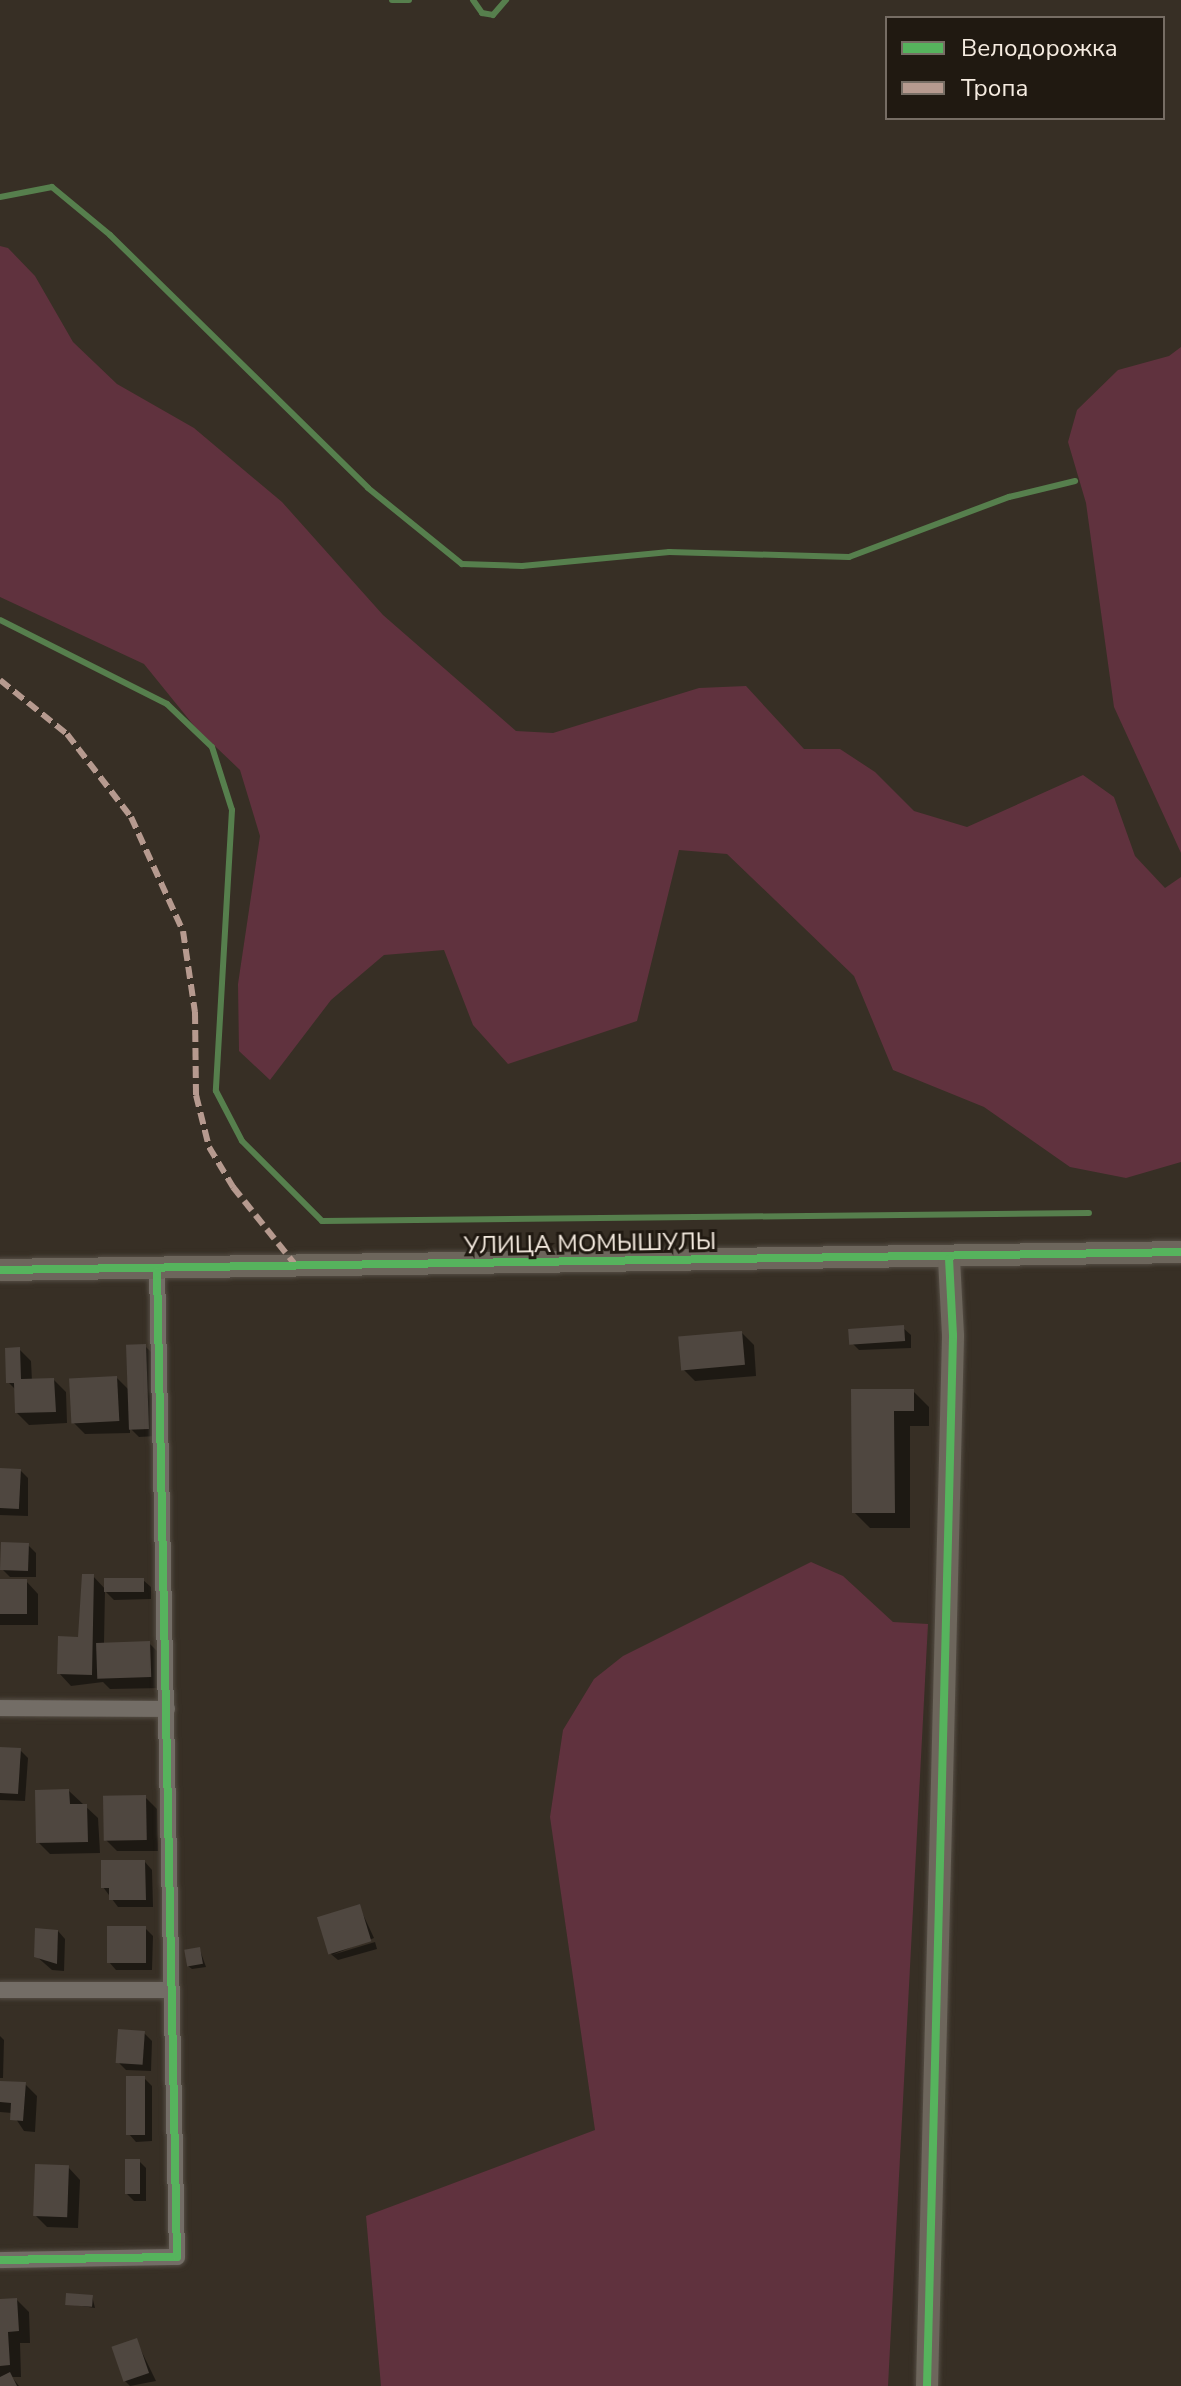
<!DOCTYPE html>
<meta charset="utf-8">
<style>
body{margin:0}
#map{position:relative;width:1181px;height:2386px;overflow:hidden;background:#372f25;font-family:"Nunito Sans",sans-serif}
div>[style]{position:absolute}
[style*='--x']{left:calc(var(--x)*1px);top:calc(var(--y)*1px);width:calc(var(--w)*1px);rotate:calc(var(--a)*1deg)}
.green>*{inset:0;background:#60323e}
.shadow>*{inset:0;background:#0007}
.stream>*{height:6px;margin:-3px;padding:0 3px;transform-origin:3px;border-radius:3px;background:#567f4d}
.building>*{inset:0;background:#4f4740;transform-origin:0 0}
.roads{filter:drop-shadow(0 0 2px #554e45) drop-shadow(0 0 2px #554e45)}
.street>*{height:16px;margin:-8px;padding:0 8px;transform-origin:8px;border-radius:8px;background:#736d66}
.secondary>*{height:22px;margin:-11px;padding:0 11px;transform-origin:11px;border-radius:11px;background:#6d665c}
.quiet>*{height:6px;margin-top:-3px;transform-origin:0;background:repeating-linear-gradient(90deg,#b69a8f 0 12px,transparent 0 18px)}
.cycleway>*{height:8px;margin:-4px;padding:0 4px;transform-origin:4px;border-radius:4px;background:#56b35d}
span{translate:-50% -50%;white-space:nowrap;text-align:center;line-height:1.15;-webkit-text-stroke:6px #201911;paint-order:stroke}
.street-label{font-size:24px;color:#f6ece1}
.legend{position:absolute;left:885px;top:16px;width:280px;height:104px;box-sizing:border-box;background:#201911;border:2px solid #766d64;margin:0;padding:10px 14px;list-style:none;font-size:24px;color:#f6ece1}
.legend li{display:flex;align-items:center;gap:16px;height:40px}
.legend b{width:40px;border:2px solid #766d64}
</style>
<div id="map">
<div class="green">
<i style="clip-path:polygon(0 246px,8px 248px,35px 276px,73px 342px,117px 384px,194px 428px,282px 502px,383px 615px,516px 731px,553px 733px,699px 688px,746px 686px,804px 749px,840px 749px,875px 772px,914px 811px,967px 827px,1083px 775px,1114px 797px,1135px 856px,1165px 888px,1181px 877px,1181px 1162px,1126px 1178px,1070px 1167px,984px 1107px,893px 1070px,854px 976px,727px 854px,679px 850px,637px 1021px,508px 1064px,473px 1025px,444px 950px,384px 955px,331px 1000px,270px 1080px,239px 1051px,238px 984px,260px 836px,240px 770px,195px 727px,144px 664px,0 597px)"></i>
<i style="clip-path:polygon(1181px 347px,1181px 853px,1114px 707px,1086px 503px,1068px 442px,1077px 410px,1118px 370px,1169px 356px)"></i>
<i style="clip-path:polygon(811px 1562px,843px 1576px,893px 1622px,928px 1624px,888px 2386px,381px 2386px,366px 2216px,595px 2130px,550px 1817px,563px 1730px,594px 1679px,623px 1656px)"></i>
</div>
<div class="shadow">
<i style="clip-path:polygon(903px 1328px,911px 1335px,911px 1348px,859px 1350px,851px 1342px)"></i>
<i style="clip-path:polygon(742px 1333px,754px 1345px,756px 1376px,695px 1381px,683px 1369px)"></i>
<i style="clip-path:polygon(145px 1346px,153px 1354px,156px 1436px,139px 1437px,130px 1428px,130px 1433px,85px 1434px,73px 1422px,117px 1378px,130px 1391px)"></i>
<i style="clip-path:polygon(19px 1349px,31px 1361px,32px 1381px,54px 1380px,66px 1392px,67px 1423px,29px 1425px,17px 1413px,16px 1390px,8px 1382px)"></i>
<i style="clip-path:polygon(853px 1391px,913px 1391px,929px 1407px,929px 1426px,910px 1426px,910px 1528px,870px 1528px,854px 1512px)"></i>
<i style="clip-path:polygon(0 1470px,21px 1471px,28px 1478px,28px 1516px,0 1515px)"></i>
<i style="clip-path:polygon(28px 1545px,36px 1553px,36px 1577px,10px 1577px,2px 1569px)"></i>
<i style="clip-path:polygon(93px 1576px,106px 1590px,143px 1580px,151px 1587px,151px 1599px,114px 1600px,105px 1591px,104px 1643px,149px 1643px,161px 1655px,162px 1688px,110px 1689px,103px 1682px,71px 1686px,59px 1673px,80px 1639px)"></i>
<i style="clip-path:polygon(0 1581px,26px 1581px,38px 1594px,38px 1625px,0 1625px)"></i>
<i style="clip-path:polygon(0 1749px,20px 1750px,28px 1758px,25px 1801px,0 1800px)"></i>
<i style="clip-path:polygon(69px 1791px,98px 1818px,100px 1853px,50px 1854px,38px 1842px)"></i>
<i style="clip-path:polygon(145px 1797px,157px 1809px,158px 1851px,117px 1851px,105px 1839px)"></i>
<i style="clip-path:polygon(145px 1862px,152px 1870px,153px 1907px,118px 1907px,103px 1887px)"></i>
<i style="clip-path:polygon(359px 1906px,374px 1938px,332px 1955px,330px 1953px)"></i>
<i style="clip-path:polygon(145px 1928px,153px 1936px,152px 1970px,116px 1970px,109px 1962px)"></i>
<i style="clip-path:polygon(58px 1931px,65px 1939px,64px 1971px,52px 1970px,36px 1956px)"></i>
<i style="clip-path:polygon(375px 1942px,377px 1949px,338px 1960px,332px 1955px)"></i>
<i style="clip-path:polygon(200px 1950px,206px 1967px,192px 1969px,188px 1966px)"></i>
<i style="clip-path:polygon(144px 2033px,152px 2041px,151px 2071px,126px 2070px,118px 2062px)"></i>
<i style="clip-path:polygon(0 2036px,4px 2040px,3px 2078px,0 2078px)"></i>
<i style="clip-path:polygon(144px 2078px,152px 2086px,152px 2141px,136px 2142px,129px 2134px)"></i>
<i style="clip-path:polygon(0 2083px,25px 2084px,37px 2096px,35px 2132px,24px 2131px,12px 2113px,0 2112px)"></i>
<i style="clip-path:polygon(139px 2161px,146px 2168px,146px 2201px,134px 2201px,126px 2193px)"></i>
<i style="clip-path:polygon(68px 2167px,80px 2180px,78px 2228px,47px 2227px,35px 2215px)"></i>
<i style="clip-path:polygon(92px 2296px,95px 2308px,68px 2304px)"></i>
<i style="clip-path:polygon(17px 2300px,29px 2312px,30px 2343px,20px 2343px,21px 2377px,12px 2377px,19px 2386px,0 2386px,0 2301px)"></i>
<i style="clip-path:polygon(136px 2340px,156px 2381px,130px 2386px,125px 2381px)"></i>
</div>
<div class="stream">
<i style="--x:392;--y:0;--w:17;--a:0"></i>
<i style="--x:473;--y:0;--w:16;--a:55"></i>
<i style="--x:482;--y:13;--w:11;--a:10"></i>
<i style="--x:493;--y:15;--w:20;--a:-49"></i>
<i style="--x:0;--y:197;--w:53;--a:-10.9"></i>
<i style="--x:52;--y:187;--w:75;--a:39.6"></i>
<i style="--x:110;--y:235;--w:361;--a:44.4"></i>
<i style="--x:368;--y:488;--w:121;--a:39"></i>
<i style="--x:462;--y:564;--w:60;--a:1.9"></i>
<i style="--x:522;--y:566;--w:148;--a:-5.4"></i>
<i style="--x:669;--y:552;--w:180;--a:1.6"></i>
<i style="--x:849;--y:557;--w:171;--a:-20.6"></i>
<i style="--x:1009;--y:497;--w:68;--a:-13.6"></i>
<i style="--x:0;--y:620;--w:187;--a:26.7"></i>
<i style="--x:167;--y:704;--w:62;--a:43.7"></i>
<i style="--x:212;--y:747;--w:66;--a:72.4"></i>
<i style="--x:232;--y:810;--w:281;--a:93.3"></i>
<i style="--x:216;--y:1091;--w:56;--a:62.5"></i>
<i style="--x:242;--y:1141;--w:113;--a:45"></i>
<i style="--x:322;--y:1221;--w:767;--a:-0.6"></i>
</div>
<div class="building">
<i style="left:904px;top:1325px;width:16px;height:56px;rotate:86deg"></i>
<i style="left:742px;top:1331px;width:34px;height:64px;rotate:85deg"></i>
<i style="left:146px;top:1344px;width:85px;height:20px;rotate:88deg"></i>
<i style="clip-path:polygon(20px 1347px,21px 1379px,54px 1378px,56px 1412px,15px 1413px,14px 1383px,6px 1383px,5px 1348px)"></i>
<i style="left:117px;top:1376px;width:45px;height:48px;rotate:87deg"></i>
<i style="clip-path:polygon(851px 1389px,914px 1389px,914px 1411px,894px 1411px,895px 1513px,852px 1513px)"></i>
<i style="left:0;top:1468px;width:21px;height:40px;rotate:3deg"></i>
<i style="left:1px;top:1542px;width:28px;height:28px;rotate:2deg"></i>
<i style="clip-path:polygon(82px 1574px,94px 1574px,92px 1675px,57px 1674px,58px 1636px,78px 1637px)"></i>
<i style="left:144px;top:1578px;width:14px;height:40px;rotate:90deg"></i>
<i style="left:0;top:1579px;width:27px;height:35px"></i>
<i style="left:150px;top:1641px;width:36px;height:54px;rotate:88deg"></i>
<i style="clip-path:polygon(0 1747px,21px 1748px,18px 1794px,0 1793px)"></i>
<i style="clip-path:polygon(69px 1789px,70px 1804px,87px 1804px,88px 1842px,36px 1843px,35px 1790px)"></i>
<i style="left:146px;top:1795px;width:45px;height:43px;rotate:89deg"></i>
<i style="clip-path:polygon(101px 1860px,145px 1860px,146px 1900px,109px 1900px,109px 1888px,101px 1888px)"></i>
<i style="left:360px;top:1904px;width:39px;height:45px;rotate:73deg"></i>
<i style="left:107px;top:1926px;width:39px;height:37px"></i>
<i style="clip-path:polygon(35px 1928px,58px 1930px,57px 1964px,34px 1957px)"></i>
<i style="left:200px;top:1947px;width:17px;height:16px;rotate:80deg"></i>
<i style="left:118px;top:2029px;width:27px;height:34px;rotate:4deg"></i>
<i style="left:126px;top:2076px;width:19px;height:59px"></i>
<i style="clip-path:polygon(0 2081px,26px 2082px,23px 2121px,10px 2120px,11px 2103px,0 2102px)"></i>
<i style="left:125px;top:2159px;width:15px;height:35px"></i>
<i style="left:35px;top:2164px;width:34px;height:52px;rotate:2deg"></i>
<i style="left:66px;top:2293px;width:27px;height:12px;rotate:4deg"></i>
<i style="clip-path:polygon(17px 2298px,19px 2331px,8px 2332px,10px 2365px,0 2366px,0 2299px)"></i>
<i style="left:137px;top:2338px;width:37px;height:27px;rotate:71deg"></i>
<i style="clip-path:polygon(10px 2372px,17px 2386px,0 2386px,0 2377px)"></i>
</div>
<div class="roads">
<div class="street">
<i style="--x:0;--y:1708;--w:167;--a:0.3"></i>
<i style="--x:0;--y:1990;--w:172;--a:0"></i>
<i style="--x:0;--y:2260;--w:177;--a:-1"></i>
<i style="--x:177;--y:2257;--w:986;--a:-91.16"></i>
</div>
<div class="secondary">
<i style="--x:0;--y:1270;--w:1181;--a:-0.87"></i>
<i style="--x:927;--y:2386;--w:1051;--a:-88.58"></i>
<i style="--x:953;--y:1335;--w:76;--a:-93"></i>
</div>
</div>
<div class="quiet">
<i style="--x:0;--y:680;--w:86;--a:38.9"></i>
<i style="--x:67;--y:734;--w:105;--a:52.4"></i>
<i style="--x:131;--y:817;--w:125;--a:65.5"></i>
<i style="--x:183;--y:931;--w:82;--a:81.6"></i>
<i style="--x:195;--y:1012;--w:83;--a:89.3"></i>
<i style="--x:196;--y:1095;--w:54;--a:76"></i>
<i style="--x:209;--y:1147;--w:47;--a:59"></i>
<i style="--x:233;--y:1187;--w:102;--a:51.3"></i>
</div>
<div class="cycleway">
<i style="--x:0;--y:1270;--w:1181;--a:-0.87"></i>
<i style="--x:0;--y:2260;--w:177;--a:-1"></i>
<i style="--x:177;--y:2257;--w:986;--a:-91.16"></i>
<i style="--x:927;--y:2386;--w:1051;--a:-88.58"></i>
<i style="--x:953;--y:1335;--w:76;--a:-93"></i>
</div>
<div class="street-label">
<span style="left:590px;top:1244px;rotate:-1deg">УЛИЦА МОМЫШУЛЫ</span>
</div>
<ul class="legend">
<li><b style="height:10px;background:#56b35d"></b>Велодорожка</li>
<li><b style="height:10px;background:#b69a8f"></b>Тропа</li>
</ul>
</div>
